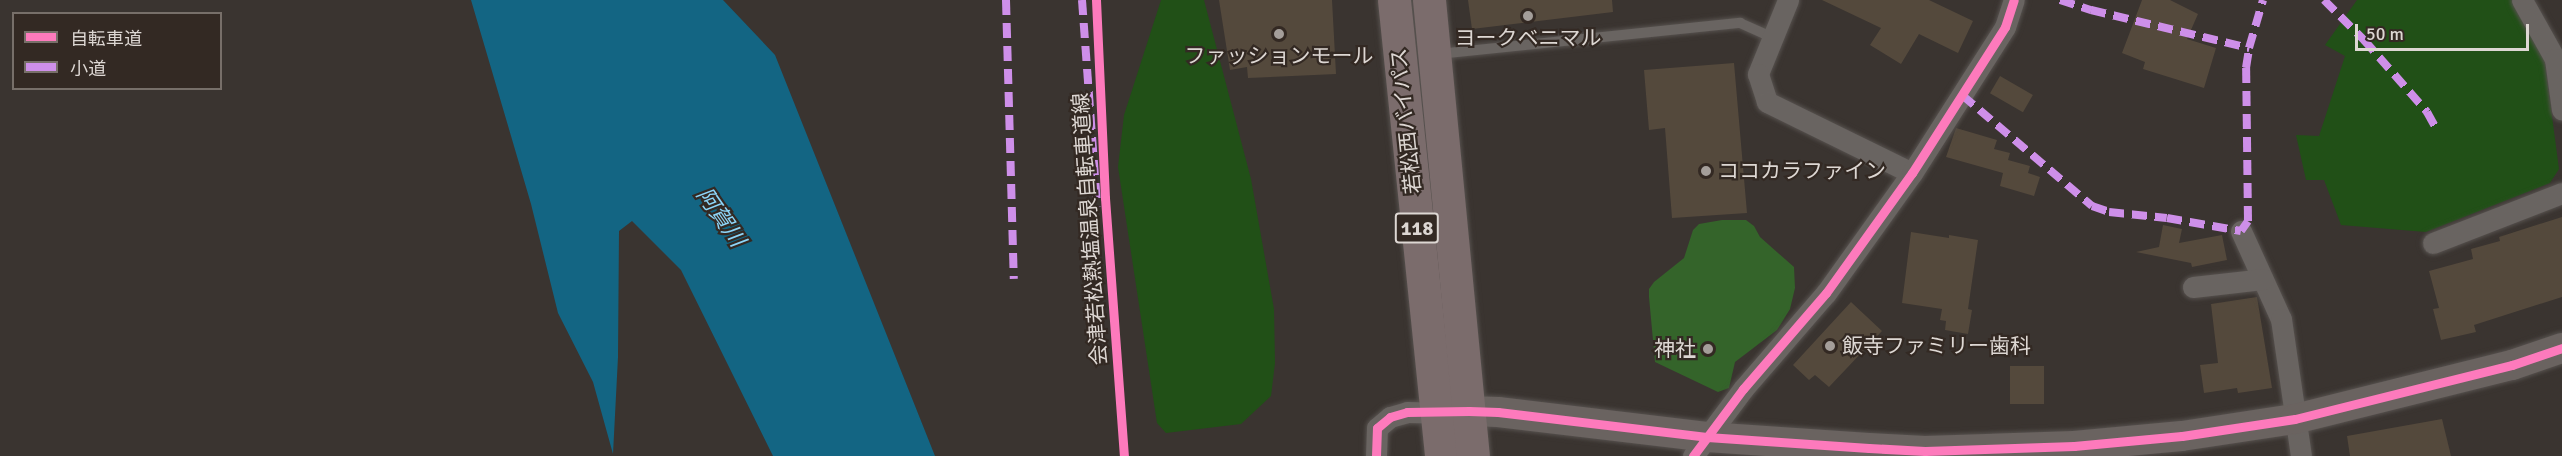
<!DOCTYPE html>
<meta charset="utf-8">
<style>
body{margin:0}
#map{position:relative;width:2562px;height:456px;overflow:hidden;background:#3a3430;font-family:Signika,"Noto Sans JP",sans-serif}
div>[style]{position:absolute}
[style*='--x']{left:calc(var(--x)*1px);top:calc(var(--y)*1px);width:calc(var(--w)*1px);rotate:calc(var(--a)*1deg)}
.green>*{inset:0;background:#215017}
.forest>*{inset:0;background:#34642a}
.water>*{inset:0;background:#136583}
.building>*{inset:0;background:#54493c;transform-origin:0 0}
.roads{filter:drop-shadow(0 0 2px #56514e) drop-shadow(0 0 2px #56514e)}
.lane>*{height:10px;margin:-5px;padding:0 5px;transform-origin:5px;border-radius:5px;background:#696461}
.street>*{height:21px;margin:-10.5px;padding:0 10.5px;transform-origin:10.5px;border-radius:10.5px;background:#696461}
.secondary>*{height:30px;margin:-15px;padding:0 15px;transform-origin:15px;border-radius:15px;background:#6a6360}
.highway>*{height:33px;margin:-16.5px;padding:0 16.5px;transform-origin:16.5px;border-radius:16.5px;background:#7b6c6c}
.quiet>*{height:8px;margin-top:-4px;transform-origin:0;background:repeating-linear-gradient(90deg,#ce8fe9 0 15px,transparent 0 23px)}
.cycleway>*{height:9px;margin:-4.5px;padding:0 4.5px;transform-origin:4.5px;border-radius:4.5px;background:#fd7abc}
.dots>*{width:16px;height:16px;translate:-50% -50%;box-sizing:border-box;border:3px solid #332923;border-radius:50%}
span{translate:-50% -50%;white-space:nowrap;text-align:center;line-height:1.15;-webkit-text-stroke:4.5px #332923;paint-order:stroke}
.shield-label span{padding:2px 4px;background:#332923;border:2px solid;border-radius:4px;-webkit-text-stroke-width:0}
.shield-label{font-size:20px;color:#ddd7d3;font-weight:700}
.poi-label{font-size:21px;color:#ddd7d3}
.left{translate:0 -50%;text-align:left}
.right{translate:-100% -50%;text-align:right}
.street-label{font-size:21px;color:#ddd7d3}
.water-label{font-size:22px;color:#8dd6f9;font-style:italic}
.legend{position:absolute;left:12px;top:12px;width:210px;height:78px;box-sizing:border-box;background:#332923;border:2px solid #776f69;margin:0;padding:8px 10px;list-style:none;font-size:18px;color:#ddd7d3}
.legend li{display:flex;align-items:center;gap:12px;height:30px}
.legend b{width:30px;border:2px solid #776f69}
.scale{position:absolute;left:2355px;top:24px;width:174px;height:27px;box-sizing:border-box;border:3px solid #ddd7d3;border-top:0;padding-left:8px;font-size:18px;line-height:21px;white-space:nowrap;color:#ddd7d3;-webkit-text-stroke:4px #332923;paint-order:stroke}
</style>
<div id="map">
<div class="green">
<i style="clip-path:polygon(1161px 0,1204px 0,1251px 179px,1274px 309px,1275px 363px,1271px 396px,1241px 424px,1166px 433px,1157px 423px,1118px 167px,1124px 115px)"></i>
<i style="clip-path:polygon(2357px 0,2517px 0,2544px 56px,2559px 169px,2550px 183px,2426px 232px,2341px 225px,2324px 180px,2306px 180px,2296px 135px,2319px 136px,2345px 56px,2325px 45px)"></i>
</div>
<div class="forest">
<i style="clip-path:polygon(1722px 220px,1746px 220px,1754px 226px,1760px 237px,1794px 267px,1795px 288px,1790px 309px,1777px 330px,1735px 362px,1729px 388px,1718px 392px,1655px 362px,1649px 297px,1649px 289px,1654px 282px,1684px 258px,1693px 230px,1699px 224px)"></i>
</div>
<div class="water">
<i style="clip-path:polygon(471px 0,723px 0,775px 55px,935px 456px,773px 456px,681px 270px,632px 221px,619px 231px,618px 357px,613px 454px,593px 382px,558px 313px,531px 204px)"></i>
</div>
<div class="building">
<i style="clip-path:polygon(1219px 0,1332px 0,1336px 74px,1248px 78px,1247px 67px,1230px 70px)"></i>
<i style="clip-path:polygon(1468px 0,1612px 0,1613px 12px,1472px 29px)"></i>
<i style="clip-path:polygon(1822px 0,1929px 0,1973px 21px,1958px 53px,1919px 34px,1901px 64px,1870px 45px,1881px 28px)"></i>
<i style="clip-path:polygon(2142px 0,2170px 0,2198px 14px,2187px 39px,2216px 48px,2204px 88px,2143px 69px,2145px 62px,2122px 53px)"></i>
<i style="clip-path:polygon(1734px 63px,1747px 213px,1672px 218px,1665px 128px,1649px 130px,1644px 70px)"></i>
<i style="left:2000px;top:76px;width:38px;height:20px;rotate:30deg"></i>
<i style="clip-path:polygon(1956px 128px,1997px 140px,1994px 149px,2010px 153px,2008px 160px,2030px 166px,2028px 173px,2040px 177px,2034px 196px,2000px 186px,2003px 173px,1946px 157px)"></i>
<i style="clip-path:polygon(2562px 217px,2562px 297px,2474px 325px,2476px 332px,2441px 340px,2433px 309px,2439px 308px,2429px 271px,2473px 259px,2471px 249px,2500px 241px,2499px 237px)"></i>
<i style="clip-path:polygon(2163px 225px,2182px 229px,2179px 243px,2222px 235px,2227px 260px,2192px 267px,2191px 263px,2136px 252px,2159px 247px)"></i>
<i style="clip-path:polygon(1911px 232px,1949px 238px,1949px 235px,1978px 240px,1968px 309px,1972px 310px,1968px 334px,1945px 330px,1946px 321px,1940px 320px,1942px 309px,1902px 303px)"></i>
<i style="clip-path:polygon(2257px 297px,2272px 388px,2238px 393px,2237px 388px,2204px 393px,2200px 365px,2218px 363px,2211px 304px)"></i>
<i style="clip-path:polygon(1851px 302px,1882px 331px,1829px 387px,1815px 375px,1809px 380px,1793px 365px)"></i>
<i style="left:2010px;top:366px;width:34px;height:38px"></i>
<i style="clip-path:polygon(2442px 419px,2451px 456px,2350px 456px,2347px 436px)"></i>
</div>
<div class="roads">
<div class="lane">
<i style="--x:1438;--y:54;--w:304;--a:-5.9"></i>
<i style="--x:1740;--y:23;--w:36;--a:24"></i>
</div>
<div class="street">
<i style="--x:1788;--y:0;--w:80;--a:112.1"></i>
<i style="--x:1758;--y:74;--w:29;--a:72"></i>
<i style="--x:1767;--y:102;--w:161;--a:26.1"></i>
<i style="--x:2522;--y:0;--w:68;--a:60.8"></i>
<i style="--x:2555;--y:59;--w:51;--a:82.2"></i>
<i style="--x:2241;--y:231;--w:97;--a:65.6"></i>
<i style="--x:2281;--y:319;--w:138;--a:81.7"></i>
<i style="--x:2433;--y:243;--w:138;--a:-21.2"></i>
<i style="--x:2193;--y:287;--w:70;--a:-6.5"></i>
<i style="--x:1376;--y:456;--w:28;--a:-88"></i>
<i style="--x:1377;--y:428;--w:17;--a:-40"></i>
<i style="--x:1390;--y:417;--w:18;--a:-16"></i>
<i style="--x:1407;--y:412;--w:42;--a:1.4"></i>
<i style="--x:1693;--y:456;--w:84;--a:-53.3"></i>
<i style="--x:1743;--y:389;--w:127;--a:-49.2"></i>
<i style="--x:1826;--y:293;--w:148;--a:-54.4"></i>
<i style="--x:1912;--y:173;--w:173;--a:-57.5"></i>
<i style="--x:2005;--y:27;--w:28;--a:-72"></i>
</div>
<div class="secondary">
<i style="--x:1469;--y:411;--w:29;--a:2"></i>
<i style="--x:1498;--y:412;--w:210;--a:6.8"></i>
<i style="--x:1707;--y:437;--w:162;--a:3.9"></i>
<i style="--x:1869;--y:448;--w:56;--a:3.1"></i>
<i style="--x:1925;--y:451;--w:149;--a:-1.9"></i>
<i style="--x:2074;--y:446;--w:108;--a:-5.3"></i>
<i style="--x:2182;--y:436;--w:114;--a:-8.6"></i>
<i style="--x:2295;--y:419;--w:224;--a:-14"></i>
<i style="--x:2512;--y:365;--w:53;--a:-18.8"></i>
</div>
<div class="highway">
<i style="--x:1394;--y:0;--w:458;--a:84.1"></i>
<i style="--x:1429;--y:0;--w:458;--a:84.5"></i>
</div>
</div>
<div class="quiet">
<i style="--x:1006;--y:0;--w:279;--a:88.4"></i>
<i style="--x:1082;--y:0;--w:207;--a:85.8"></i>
<i style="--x:2060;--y:0;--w:33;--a:18"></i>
<i style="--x:2091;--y:10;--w:163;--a:13.5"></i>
<i style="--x:2324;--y:0;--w:57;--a:45"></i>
<i style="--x:2364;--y:40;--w:96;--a:48.8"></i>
<i style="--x:2427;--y:112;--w:21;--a:61"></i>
<i style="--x:1962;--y:95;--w:171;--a:40.5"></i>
<i style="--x:2092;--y:206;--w:18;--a:19"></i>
<i style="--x:2109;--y:212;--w:58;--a:5.9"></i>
<i style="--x:2167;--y:218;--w:75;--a:10"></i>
<i style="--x:2241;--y:231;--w:12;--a:-55"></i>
<i style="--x:2248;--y:221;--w:153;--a:-90.7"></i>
<i style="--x:2246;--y:68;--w:20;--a:-81"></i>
<i style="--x:2249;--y:48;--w:50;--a:-73.7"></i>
</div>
<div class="cycleway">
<i style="--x:1096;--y:0;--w:198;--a:87.4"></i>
<i style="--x:1105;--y:198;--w:259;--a:85.8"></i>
<i style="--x:1376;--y:456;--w:28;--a:-88"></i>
<i style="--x:1377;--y:428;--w:17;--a:-40"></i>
<i style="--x:1390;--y:417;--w:18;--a:-16"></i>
<i style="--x:1407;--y:412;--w:62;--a:-0.9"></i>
<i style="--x:1469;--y:411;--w:29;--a:2"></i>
<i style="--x:1498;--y:412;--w:210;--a:6.8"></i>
<i style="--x:1707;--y:437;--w:162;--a:3.9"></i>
<i style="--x:1869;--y:448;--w:56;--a:3.1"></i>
<i style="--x:1925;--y:451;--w:149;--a:-1.9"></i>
<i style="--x:2074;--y:446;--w:108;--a:-5.3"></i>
<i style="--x:2182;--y:436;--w:114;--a:-8.6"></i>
<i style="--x:2295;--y:419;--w:224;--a:-14"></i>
<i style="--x:2512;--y:365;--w:53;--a:-18.8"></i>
<i style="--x:1693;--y:456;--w:84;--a:-53.3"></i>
<i style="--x:1743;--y:389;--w:127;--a:-49.2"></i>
<i style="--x:1826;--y:293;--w:148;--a:-54.4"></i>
<i style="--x:1912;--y:173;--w:173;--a:-57.5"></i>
<i style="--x:2005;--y:27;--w:28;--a:-72"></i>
</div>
<div class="dots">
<i style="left:1528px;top:16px;background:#a49e9a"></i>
<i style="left:1279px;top:34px;background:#a49e9a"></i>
<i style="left:1706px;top:171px;background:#a49e9a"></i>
<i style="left:1830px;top:346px;background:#a49e9a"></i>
<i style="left:1708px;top:349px;background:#a49e9a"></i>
</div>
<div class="shield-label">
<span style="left:1417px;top:228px">118</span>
</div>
<div class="poi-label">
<span style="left:1528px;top:38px">ヨークベニマル</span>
<span style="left:1279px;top:56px">ファッションモール</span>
<span class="left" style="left:1718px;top:171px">ココカラファイン</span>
<span class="left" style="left:1842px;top:346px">飯寺ファミリー歯科</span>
<span class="right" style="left:1696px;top:349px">神社</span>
</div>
<div class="street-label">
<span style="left:1406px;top:121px;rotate:-96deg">若松西バイパス</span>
<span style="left:1090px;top:229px;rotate:-94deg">会津若松熱塩温泉自転車道線</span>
</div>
<div class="water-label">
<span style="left:721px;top:217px;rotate:55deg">阿賀川</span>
</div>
<ul class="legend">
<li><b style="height:8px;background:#fd7abc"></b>自転車道</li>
<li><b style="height:8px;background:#ce8fe9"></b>小道</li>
</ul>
<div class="scale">50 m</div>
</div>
